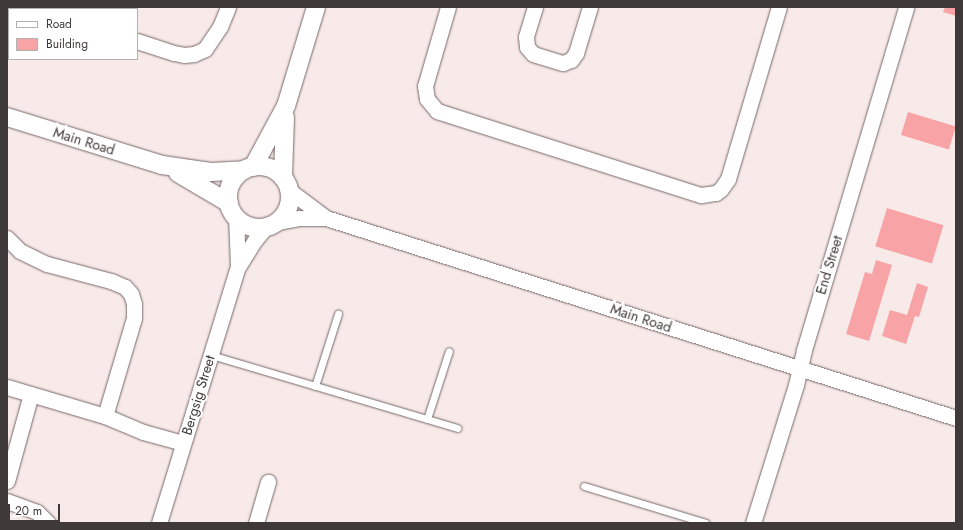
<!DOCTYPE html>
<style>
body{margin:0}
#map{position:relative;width:963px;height:530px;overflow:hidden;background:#f9eaea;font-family:Jost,sans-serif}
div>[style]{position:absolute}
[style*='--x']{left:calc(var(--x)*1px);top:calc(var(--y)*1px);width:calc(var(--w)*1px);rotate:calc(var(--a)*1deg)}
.building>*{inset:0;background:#f8a3a6;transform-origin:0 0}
.roads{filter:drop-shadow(0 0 1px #766868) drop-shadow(0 0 1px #766868)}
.service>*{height:7px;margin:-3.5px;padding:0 3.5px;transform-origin:3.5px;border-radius:3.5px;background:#fff}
.minor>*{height:15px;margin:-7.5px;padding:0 7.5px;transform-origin:7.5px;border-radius:7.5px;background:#fff}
.tertiary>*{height:18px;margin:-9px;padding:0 9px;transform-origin:9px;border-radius:9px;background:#fff}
.tertiary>.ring{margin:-9px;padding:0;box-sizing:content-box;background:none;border:18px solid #fff;border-radius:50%}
span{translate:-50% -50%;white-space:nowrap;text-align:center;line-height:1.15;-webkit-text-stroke:4px #fff;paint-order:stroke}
.street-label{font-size:14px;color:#3f3939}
.frame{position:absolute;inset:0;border:8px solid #3f3939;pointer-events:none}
.legend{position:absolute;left:8px;top:8px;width:130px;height:52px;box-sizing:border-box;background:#fff;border:1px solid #b2b0b0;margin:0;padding:5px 7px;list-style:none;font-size:12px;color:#3f3939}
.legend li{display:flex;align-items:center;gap:8px;height:20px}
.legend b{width:20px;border:1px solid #b2b0b0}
.scale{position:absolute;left:8px;top:504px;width:52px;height:18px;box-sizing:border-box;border:2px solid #3f3939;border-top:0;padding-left:5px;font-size:12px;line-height:14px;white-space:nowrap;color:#3f3939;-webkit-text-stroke:3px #fff;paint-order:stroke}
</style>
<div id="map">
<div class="building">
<i style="clip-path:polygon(945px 7px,956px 7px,956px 16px,943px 12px)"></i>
<i style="left:908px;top:112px;width:50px;height:24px;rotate:17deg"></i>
<i style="left:887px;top:208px;width:59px;height:40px;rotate:17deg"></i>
<i style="clip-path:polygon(876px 260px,892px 265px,869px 341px,846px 334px,865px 272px,872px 274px)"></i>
<i style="clip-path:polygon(917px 283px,928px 287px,919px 317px,915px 316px,906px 344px,882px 336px,890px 310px,907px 315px)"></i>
</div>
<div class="roads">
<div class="service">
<i style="--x:211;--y:355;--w:257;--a:16.5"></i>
<i style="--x:315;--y:386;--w:76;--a:-72.3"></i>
<i style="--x:427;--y:419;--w:71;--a:-72.1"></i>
<i style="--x:584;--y:486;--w:127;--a:16.9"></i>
</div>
<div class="minor">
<i style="--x:35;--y:7;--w:7;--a:16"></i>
<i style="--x:448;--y:7;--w:82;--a:106.2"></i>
<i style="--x:425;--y:86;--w:13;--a:81"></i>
<i style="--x:427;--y:99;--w:16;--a:50"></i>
<i style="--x:437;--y:111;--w:277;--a:17.7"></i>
<i style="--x:701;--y:195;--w:15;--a:-8"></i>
<i style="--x:716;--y:193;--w:6;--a:-39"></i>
<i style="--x:721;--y:189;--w:12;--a:-55"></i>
<i style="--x:728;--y:179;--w:179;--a:-73.5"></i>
<i style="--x:535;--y:7;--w:31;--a:107"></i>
<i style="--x:526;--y:37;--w:10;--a:84"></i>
<i style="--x:527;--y:47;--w:9;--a:49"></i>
<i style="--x:533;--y:54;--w:31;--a:17"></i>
<i style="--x:563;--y:63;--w:9;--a:-21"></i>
<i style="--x:571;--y:60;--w:9;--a:-54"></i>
<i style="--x:576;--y:53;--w:48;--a:-73.1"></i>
<i style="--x:137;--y:41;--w:39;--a:18"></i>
<i style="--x:174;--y:53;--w:10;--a:11"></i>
<i style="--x:184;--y:55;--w:10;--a:-6"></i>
<i style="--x:194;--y:54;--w:12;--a:-24"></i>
<i style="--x:205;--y:49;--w:27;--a:-56"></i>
<i style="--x:220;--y:27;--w:22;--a:-68"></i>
<i style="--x:290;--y:191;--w:45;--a:36.9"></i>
<i style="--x:236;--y:216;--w:50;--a:87.7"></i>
<i style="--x:277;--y:222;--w:22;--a:-10"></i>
<i style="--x:299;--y:218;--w:27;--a:0"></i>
<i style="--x:326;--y:218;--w:661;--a:17.61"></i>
<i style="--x:7;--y:238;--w:18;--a:45"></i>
<i style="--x:20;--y:251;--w:30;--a:26"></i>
<i style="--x:47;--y:264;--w:66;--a:14.9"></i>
<i style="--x:111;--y:281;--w:15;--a:23"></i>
<i style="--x:125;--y:287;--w:9;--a:49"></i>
<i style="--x:131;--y:294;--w:10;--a:73"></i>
<i style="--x:134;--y:304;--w:14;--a:90"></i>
<i style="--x:134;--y:318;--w:102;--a:106.5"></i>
<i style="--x:7;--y:387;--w:102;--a:16.5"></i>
<i style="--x:105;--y:416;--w:41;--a:22.8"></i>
<i style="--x:143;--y:432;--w:41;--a:15.4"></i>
<i style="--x:7;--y:481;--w:90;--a:-74.6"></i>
<i style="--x:7;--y:501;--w:32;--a:20"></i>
<i style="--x:37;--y:512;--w:16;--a:45"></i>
<i style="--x:159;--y:523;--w:268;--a:-72.9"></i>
<i style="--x:238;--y:267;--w:32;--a:-58"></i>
<i style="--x:255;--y:240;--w:17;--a:-50"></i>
<i style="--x:256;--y:523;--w:43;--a:-73.7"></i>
<i style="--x:753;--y:523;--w:145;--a:-72.7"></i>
<i style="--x:796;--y:385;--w:36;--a:-77"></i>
<i style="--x:804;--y:350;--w:358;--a:-73.4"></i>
</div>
<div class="tertiary">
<i style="--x:7;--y:117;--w:162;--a:17.2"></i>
<i style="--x:162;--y:165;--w:49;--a:8.1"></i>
<i style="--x:211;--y:172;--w:33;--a:-3"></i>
<i class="ring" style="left:228px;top:166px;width:44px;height:44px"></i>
<i style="--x:253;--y:167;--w:69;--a:-61.6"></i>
<i style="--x:286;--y:106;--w:103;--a:-73.1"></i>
<i style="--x:178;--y:173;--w:59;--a:30.5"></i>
<i style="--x:283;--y:177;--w:60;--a:-88.1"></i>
</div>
</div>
<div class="street-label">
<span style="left:84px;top:141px;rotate:17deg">Main Road</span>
<span style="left:829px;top:265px;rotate:-73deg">End Street</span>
<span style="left:641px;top:318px;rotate:18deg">Main Road</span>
<span style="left:198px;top:395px;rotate:-73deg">Bergsig Street</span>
</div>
<div class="frame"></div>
<ul class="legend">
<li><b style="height:5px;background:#fff"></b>Road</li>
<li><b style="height:11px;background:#f8a3a6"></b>Building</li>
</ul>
<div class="scale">20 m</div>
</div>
